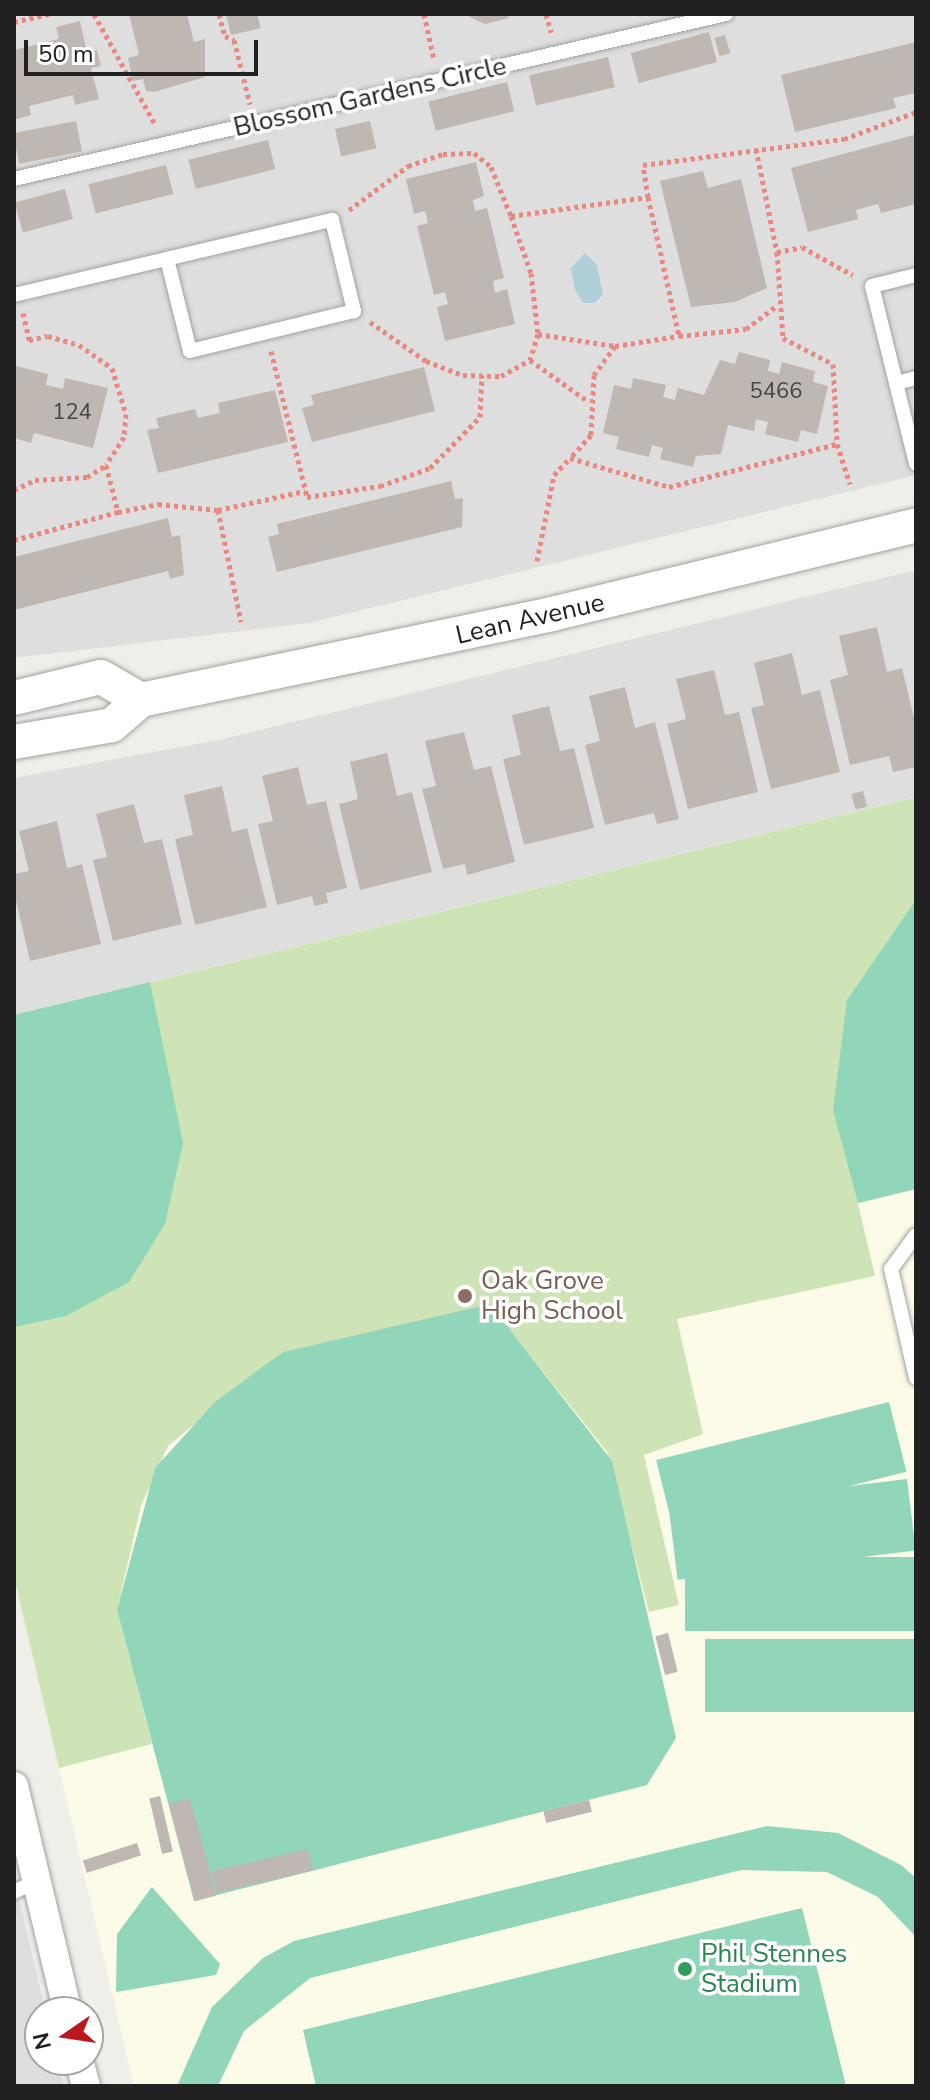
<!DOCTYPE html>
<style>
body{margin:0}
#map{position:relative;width:930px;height:2100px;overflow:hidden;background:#f0eee9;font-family:"Nunito Sans",sans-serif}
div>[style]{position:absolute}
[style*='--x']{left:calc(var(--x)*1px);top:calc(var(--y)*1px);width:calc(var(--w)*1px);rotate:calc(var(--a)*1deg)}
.residential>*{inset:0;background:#dfdede}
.education>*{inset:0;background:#fcfbe7}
.grass>*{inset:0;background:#cee4b6}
.pitch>*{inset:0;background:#91d6b9;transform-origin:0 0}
.water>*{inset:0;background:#afd0d8}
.building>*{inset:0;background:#beb7b2;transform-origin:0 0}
.path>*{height:5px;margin-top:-2.5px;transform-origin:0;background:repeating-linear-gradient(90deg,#ea8880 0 4px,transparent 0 8px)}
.roads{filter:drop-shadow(0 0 2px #a2a2a2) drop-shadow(0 0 2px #a2a2a2)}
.service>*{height:14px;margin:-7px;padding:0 7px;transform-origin:7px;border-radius:7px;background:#fff}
.minor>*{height:28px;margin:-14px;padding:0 14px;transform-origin:14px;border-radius:14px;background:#fff}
.tertiary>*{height:34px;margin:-17px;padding:0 17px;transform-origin:17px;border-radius:17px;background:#fff}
.dots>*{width:22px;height:22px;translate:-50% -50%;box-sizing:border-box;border:4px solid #fff;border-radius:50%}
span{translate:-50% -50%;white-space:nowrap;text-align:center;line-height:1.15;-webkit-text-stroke:7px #fff;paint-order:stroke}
.number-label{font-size:22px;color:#484645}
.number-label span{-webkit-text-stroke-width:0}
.street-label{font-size:26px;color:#212121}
.education-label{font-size:26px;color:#785e54}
.left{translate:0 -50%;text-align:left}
.leisure-label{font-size:26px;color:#27864d}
.frame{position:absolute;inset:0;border:16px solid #212121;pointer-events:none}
.north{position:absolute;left:24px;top:1996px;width:80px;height:80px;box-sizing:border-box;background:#fff;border:2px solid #a6a6a6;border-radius:50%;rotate:257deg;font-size:22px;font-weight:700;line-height:32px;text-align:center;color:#212121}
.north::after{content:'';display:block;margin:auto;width:28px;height:36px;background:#bb181d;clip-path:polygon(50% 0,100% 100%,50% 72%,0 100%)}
.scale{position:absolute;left:24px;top:40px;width:234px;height:36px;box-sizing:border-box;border:4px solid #212121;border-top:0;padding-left:10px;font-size:24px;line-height:28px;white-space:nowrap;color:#212121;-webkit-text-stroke:6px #fff;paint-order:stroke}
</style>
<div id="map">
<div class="residential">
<i style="clip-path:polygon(14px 14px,916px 14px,916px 475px,309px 623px,14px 658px)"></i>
<i style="clip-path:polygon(916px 570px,916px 797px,14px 1015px,14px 778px,223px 739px)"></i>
<i style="clip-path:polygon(14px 1878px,46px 2012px,40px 2012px,40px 2060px,58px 2060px,64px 2086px,14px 2086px)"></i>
</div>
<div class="education">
<i style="clip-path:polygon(916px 797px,916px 2086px,134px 2086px,14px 1577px,14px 1015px)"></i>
</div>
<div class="grass">
<i style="clip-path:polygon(916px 797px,916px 1189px,858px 1203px,875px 1276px,677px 1319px,703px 1434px,644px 1455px,679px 1605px,649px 1612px,608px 1453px,490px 1305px,283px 1352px,168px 1446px,141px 1506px,117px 1610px,152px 1744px,59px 1768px,14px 1577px,14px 1015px)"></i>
</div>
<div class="pitch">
<i style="clip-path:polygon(916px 900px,916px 1189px,858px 1203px,833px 1110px,847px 1000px)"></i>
<i style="clip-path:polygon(150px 982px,183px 1143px,165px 1224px,129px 1282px,66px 1316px,14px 1327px,14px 1015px)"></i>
<i style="clip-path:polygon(490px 1304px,612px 1461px,676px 1738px,647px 1785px,194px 1901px,117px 1610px,155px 1468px,215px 1402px,283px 1352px)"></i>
<i style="left:889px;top:1402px;width:72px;height:240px;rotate:76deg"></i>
<i style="left:907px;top:1479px;width:72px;height:240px;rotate:83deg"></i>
<i style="left:916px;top:1557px;width:74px;height:231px;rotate:90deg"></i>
<i style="left:916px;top:1639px;width:73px;height:211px;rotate:90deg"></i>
<i style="clip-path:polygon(767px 1826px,838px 1833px,901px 1865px,916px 1878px,916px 1937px,878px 1897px,827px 1872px,741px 1870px,310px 1978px,244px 2031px,218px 2086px,177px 2086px,212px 2007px,263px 1958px,294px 1941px)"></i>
<i style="clip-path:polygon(152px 1887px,220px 1964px,216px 1975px,116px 1992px,117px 1934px)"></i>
<i style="clip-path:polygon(802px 1908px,846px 2086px,316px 2086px,303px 2030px)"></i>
</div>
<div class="water">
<i style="clip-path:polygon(585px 253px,597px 265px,603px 295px,594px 303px,583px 303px,575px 290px,571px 268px)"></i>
</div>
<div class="building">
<i style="clip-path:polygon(129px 14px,187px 14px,194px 42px,205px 39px,205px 77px,154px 92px,146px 91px,143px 79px,133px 81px,128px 58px,139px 55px)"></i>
<i style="clip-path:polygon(226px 14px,257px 14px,261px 28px,231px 35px)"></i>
<i style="clip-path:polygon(464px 14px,508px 14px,509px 18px,485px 24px)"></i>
<i style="clip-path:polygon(80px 21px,87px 53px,97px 50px,101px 66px,91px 68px,99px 99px,75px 105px,73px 95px,29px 106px,31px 115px,14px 120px,14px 50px,59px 39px,56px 27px)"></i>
<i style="left:709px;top:32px;width:31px;height:81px;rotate:75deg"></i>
<i style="left:725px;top:35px;width:19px;height:11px;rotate:74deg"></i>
<i style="clip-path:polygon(916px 42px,916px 93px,893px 98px,896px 108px,795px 132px,781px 75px)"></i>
<i style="left:608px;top:57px;width:31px;height:81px;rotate:77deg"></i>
<i style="left:507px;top:82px;width:30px;height:81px;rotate:76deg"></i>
<i style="left:76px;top:121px;width:31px;height:64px;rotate:79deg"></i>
<i style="left:370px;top:121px;width:28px;height:36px;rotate:77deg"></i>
<i style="clip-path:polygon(914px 135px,916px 204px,881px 213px,878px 204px,856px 210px,858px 219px,808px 232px,791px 168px)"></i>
<i style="left:268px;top:140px;width:30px;height:82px;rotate:76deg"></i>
<i style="clip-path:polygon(476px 162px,484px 196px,473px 200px,475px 211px,487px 208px,504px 278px,493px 281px,495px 293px,507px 289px,515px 324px,445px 341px,437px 307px,448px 304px,445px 292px,434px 295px,417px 226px,428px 223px,425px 211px,414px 214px,406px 179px)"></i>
<i style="left:166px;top:165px;width:30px;height:80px;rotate:76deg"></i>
<i style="clip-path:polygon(703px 171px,708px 188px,741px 179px,767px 288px,735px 302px,691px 307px,660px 181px)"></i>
<i style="left:65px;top:189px;width:31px;height:52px;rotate:75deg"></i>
<i style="clip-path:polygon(739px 352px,770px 360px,768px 371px,779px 374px,782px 362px,815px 371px,813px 382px,828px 386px,817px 434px,801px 430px,798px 442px,765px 434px,768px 422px,756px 419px,754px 431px,728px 425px,721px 454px,696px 456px,693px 467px,660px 459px,663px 448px,652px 445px,649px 457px,616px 449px,619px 437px,603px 433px,614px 385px,631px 389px,633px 378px,666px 385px,663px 397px,675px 400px,678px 388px,704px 395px,720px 360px,735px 364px)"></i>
<i style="clip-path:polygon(16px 366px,48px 374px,46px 385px,63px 389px,65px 378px,108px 388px,93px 448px,34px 433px,31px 443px,14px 438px)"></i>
<i style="clip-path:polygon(424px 367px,435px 411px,312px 442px,302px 408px,314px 405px,311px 395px)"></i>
<i style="clip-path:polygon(275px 390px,288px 442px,158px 473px,147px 430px,159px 428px,156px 418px,195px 409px,198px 418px,220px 413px,218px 403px)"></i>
<i style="clip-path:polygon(451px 481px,455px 499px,463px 498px,462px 527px,277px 572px,268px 537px,279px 534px,277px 524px)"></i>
<i style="clip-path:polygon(168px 518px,172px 537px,180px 535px,184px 575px,170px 579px,168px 571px,14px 610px,14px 557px)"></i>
<i style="clip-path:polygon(877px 627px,887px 672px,902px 668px,916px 726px,916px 767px,893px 772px,889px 756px,850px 765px,830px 680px,848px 675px,839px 636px)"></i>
<i style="clip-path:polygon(792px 653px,802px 695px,820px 690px,840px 772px,771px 789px,751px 708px,764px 705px,754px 663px)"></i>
<i style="clip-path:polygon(714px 670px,725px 715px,739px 712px,758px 792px,688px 809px,667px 724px,686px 719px,676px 679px)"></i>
<i style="clip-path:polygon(625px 687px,635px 728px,655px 722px,679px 819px,657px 824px,654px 813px,605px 825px,585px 745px,600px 741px,589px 696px)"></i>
<i style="clip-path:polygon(549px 706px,560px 751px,574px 748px,594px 828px,524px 845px,503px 759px,521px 755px,512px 715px)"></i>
<i style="clip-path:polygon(464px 732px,474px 770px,491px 766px,515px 862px,467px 875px,465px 864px,443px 869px,422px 789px,436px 786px,425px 741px)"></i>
<i style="clip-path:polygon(387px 753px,397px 796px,412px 792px,432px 872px,360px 890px,339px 804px,358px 799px,350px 762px)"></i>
<i style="clip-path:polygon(298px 767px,307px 805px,326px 801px,347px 888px,326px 893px,328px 903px,314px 906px,312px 896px,277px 905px,258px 824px,273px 821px,262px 776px)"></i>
<i style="clip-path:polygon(222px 786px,232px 832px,247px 828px,267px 907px,195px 925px,175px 839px,193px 835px,184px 795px)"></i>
<i style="left:863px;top:791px;width:16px;height:12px;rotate:75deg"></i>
<i style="clip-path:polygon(134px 804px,144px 843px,162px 839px,182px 924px,113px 941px,93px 860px,107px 857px,96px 814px)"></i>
<i style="clip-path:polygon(57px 821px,67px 868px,82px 864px,101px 944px,30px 961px,14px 892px,14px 874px,29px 871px,19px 831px)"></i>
<i style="left:668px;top:1633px;width:40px;height:13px;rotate:76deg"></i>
<i style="left:160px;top:1796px;width:57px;height:11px;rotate:77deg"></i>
<i style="left:190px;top:1798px;width:101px;height:22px;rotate:75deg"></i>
<i style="left:589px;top:1800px;width:12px;height:47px;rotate:76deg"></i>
<i style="left:137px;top:1843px;width:13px;height:57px;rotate:72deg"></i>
<i style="left:308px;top:1849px;width:22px;height:99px;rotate:77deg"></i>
</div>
<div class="path">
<i style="--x:94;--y:14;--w:128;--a:61"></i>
<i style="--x:219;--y:14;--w:23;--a:75"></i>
<i style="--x:225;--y:36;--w:10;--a:24"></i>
<i style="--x:234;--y:40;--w:66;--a:76"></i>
<i style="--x:424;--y:14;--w:47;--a:77.7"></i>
<i style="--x:546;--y:14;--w:19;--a:74"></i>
<i style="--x:14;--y:22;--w:36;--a:-13"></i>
<i style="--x:756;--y:149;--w:105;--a:78.5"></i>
<i style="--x:777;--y:252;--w:86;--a:86"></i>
<i style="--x:783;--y:338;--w:56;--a:27.5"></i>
<i style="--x:833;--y:364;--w:80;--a:87.1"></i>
<i style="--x:837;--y:444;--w:42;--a:72"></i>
<i style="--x:648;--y:197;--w:142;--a:77.4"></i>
<i style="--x:679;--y:336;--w:67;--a:-6"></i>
<i style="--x:746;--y:329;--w:39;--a:-37"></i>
<i style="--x:349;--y:210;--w:74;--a:-36.7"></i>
<i style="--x:408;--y:166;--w:37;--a:-19"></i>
<i style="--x:443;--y:154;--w:31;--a:-2"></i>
<i style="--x:474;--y:153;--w:22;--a:39"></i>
<i style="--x:491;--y:167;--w:53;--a:67.8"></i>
<i style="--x:511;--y:216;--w:138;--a:-7.9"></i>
<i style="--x:648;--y:197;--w:32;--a:-99"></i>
<i style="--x:643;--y:165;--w:203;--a:-7.4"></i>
<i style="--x:844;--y:139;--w:77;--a:-20.6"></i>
<i style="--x:511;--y:216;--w:60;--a:70.7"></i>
<i style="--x:531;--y:273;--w:61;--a:83.5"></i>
<i style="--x:538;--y:334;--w:78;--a:8.9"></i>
<i style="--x:615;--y:346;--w:65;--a:-8.9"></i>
<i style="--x:777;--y:252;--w:25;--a:-11"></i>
<i style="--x:802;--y:247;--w:58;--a:28.8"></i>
<i style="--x:23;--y:313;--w:28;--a:77"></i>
<i style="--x:29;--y:340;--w:19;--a:-12"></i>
<i style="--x:48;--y:336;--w:32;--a:16"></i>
<i style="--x:79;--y:345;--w:40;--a:34.9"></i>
<i style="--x:112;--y:368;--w:48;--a:73.1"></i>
<i style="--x:126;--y:414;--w:23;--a:95"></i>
<i style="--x:124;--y:437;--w:33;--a:123"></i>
<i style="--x:106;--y:465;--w:49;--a:75.7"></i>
<i style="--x:118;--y:512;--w:41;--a:-11.3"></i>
<i style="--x:158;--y:504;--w:60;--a:5.7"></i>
<i style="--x:218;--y:510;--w:89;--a:-12.3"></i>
<i style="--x:370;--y:322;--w:68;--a:34.9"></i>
<i style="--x:426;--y:361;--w:40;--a:21"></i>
<i style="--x:463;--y:375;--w:38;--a:2"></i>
<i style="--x:501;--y:376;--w:33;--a:-29"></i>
<i style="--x:538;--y:334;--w:27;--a:107"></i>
<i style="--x:530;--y:360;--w:72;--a:35.4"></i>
<i style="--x:615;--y:346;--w:36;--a:126"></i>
<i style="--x:594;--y:375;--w:60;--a:92.9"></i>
<i style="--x:591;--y:435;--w:31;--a:132"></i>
<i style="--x:570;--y:458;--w:103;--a:16.3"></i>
<i style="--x:669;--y:487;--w:173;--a:-14.4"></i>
<i style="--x:271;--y:351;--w:150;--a:76.1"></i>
<i style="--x:307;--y:497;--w:74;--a:-8.6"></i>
<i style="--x:380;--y:486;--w:53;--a:-19.8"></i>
<i style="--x:430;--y:468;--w:71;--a:-45.6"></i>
<i style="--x:480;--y:417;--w:42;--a:-87.3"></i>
<i style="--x:14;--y:490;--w:23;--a:-25"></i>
<i style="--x:35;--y:480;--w:52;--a:-3.3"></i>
<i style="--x:87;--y:477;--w:22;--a:-32"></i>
<i style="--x:218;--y:510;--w:114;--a:78.4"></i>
<i style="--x:14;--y:540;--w:108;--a:-15.1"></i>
<i style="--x:537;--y:561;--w:88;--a:-78.8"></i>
<i style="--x:554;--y:475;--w:23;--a:-47"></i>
</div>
<div class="roads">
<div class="service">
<i style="--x:14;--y:179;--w:731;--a:-13.05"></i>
<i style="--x:916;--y:275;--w:45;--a:166"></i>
<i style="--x:872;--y:286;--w:183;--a:76.1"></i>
<i style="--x:14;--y:295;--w:327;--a:-13.3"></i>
<i style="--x:332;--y:220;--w:94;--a:76.4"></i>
<i style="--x:354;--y:311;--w:169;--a:166.3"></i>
<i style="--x:190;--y:351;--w:95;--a:-104"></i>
<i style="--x:896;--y:383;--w:21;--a:-14"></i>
<i style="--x:916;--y:1235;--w:42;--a:126.3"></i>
<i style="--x:891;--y:1269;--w:112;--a:77.1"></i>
<i style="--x:14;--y:1892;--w:25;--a:-27"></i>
</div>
<div class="minor">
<i style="--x:14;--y:1786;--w:232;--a:76.6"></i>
<i style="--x:79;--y:2060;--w:27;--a:75"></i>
</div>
<div class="tertiary">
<i style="--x:14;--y:698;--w:89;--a:-13.6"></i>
<i style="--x:101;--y:677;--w:46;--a:29.9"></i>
<i style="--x:14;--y:742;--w:99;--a:-9.8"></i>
<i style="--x:112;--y:725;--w:38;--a:-41"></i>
<i style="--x:141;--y:700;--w:420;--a:-11.8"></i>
<i style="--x:552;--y:614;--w:375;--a:-13.7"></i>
</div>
</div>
<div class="dots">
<i style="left:465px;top:1296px;background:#8d6e63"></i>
<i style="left:685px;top:1969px;background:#2e9e5b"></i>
</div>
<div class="number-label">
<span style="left:776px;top:392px">5466</span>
<span style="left:72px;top:413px">124</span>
</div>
<div class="street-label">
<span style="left:370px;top:97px;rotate:-13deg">Blossom Gardens Circle</span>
<span style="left:530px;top:619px;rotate:-13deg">Lean Avenue</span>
</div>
<div class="education-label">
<span class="left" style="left:481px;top:1296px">Oak Grove<br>High School</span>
</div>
<div class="leisure-label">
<span class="left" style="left:701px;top:1969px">Phil Stennes<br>Stadium</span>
</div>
<div class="frame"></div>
<div class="north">N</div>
<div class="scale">50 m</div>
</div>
